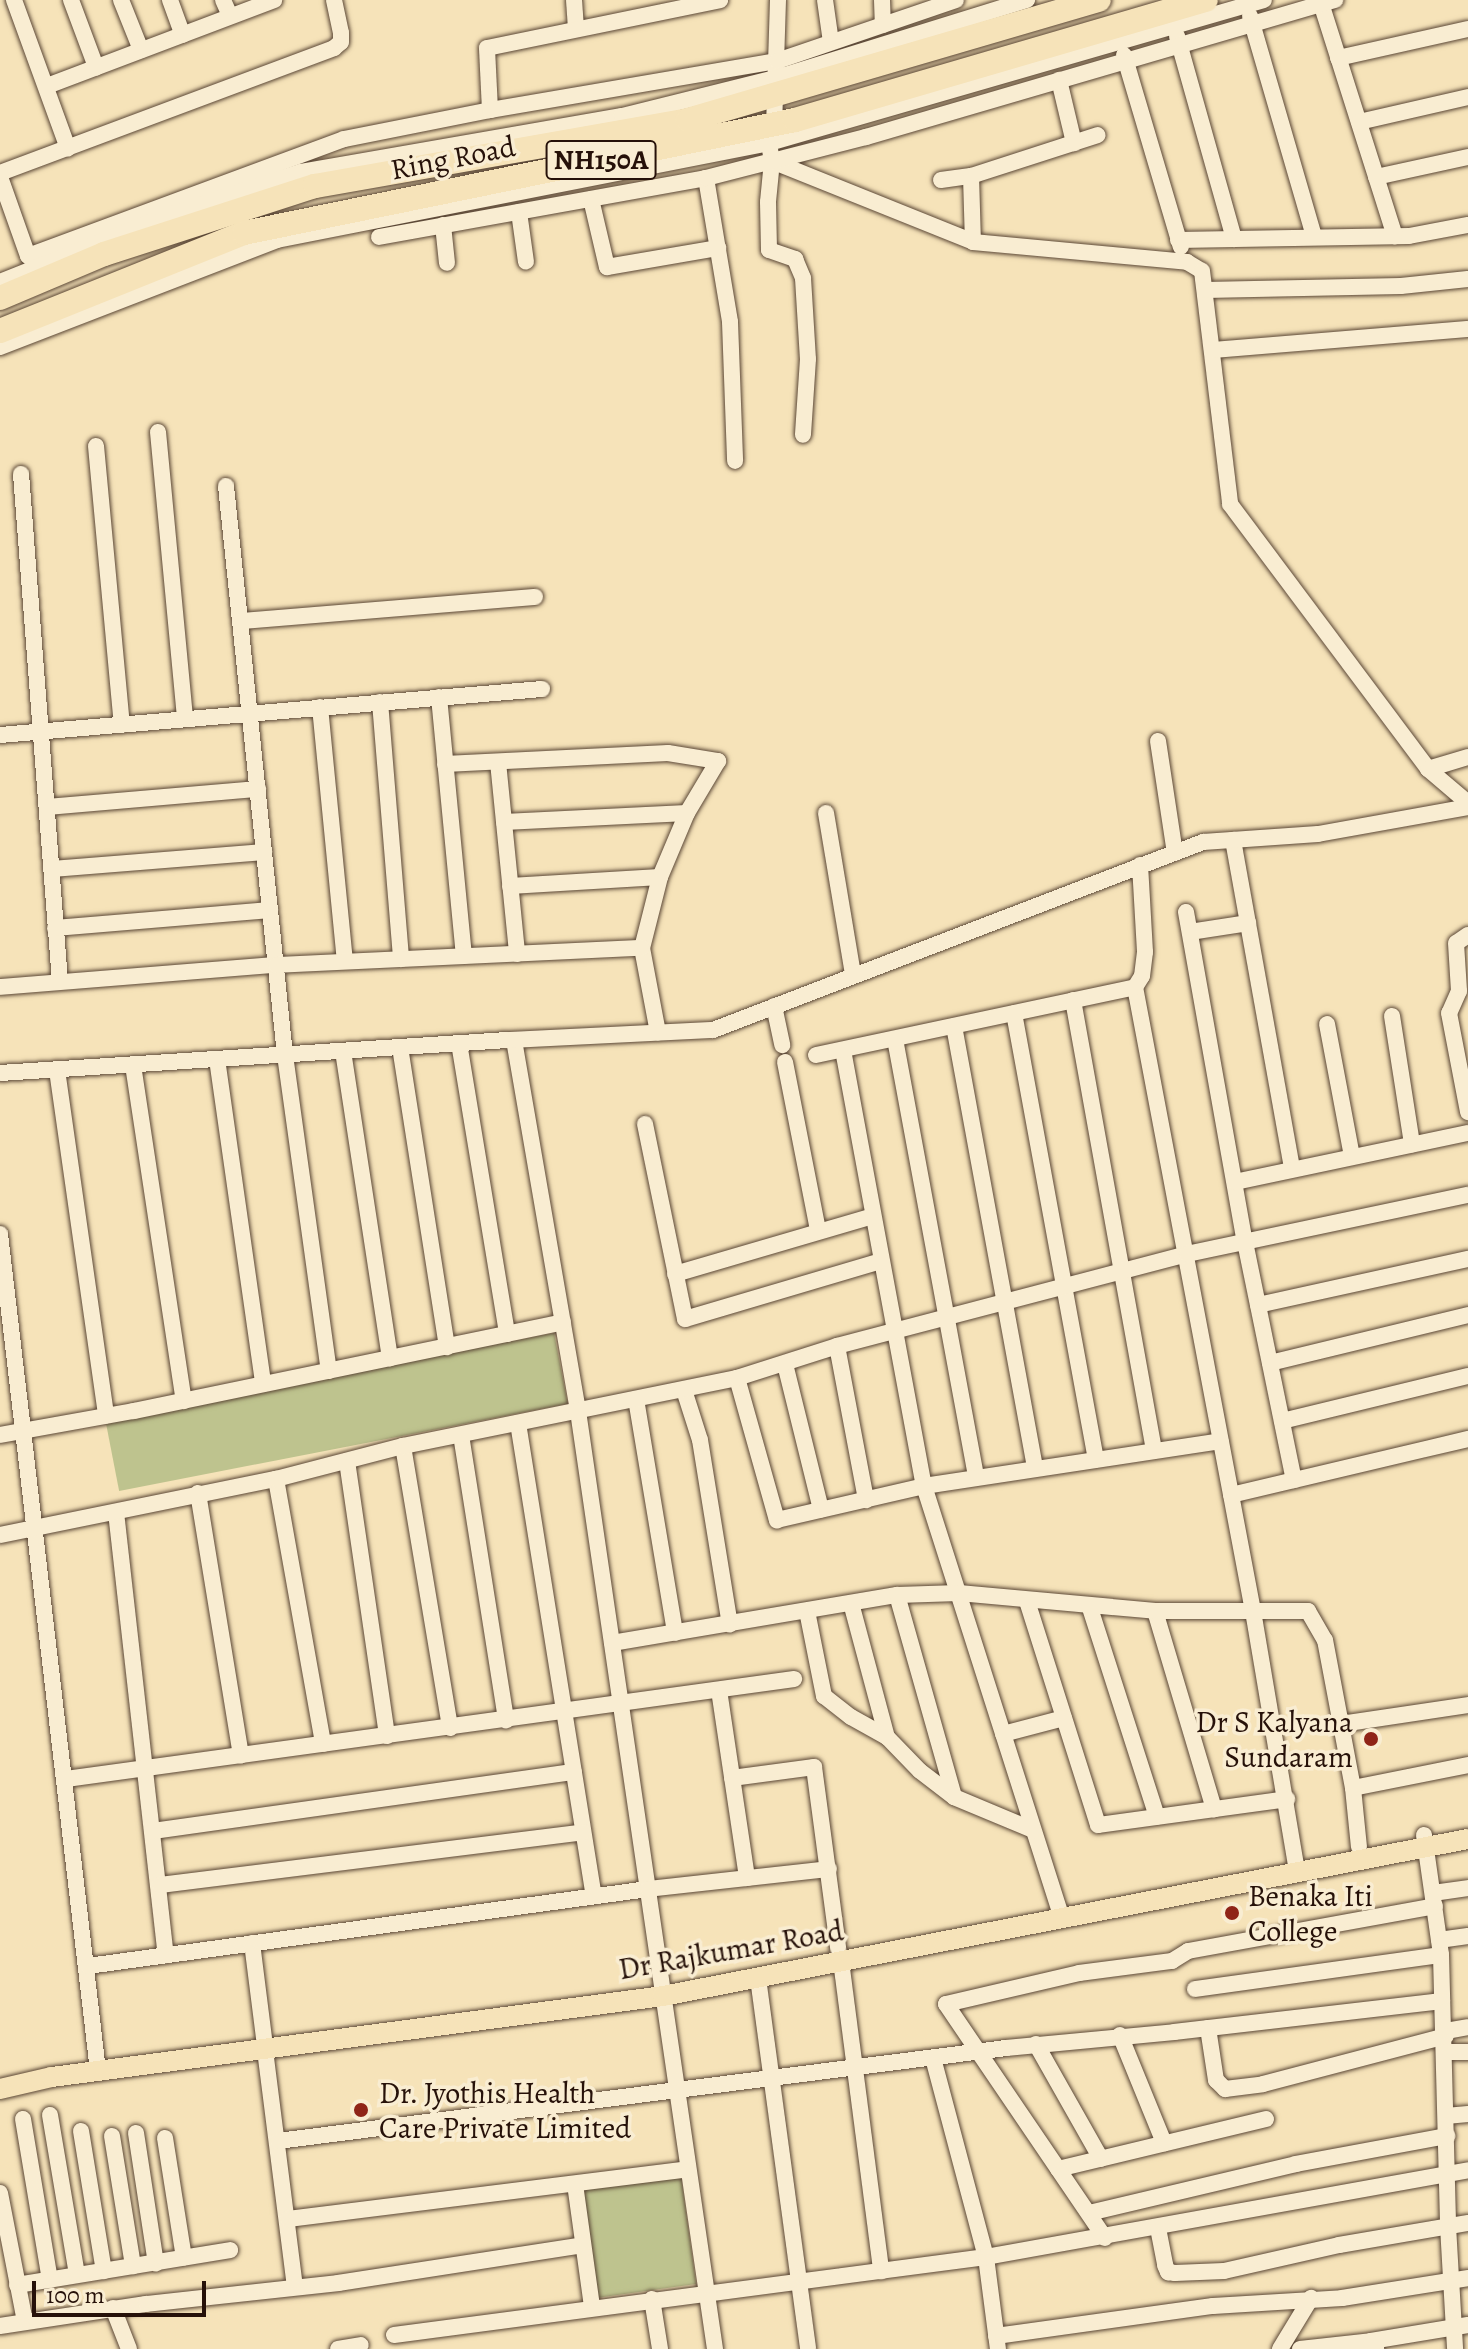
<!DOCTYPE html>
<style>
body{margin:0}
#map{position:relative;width:1468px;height:2349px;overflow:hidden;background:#f6e3b9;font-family:Alegreya,serif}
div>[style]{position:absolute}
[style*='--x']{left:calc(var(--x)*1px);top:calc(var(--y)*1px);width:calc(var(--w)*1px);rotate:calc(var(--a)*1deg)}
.green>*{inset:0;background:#bec38e;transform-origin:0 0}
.roads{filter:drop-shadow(0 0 2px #5a4635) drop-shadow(0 0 2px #5a4635)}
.minor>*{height:16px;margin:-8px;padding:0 8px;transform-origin:8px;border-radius:8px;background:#f9edd2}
.major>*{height:20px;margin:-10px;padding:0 10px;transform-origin:10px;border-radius:10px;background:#f6e3b9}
.highway>*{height:24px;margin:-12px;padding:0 12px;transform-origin:12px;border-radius:12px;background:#f6e3b9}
.dots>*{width:22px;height:22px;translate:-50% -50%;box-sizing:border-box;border:4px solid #f9edd2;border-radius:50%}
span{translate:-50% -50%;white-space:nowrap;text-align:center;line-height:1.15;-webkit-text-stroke:7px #f9edd2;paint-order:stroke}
.shield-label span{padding:2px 6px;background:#f9edd2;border:2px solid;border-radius:6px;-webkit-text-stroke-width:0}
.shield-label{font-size:28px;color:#261109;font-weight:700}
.street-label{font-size:30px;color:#261109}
.poi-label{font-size:30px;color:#261109}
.right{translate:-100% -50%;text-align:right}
.left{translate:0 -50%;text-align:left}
.scale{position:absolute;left:32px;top:2281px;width:174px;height:36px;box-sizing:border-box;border:4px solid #261109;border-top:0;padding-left:10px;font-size:24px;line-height:28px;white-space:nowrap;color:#261109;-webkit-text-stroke:6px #f9edd2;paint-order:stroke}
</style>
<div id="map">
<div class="green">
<i style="left:554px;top:1333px;width:72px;height:457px;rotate:79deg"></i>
<i style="left:681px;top:2176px;width:109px;height:101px;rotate:82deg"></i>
</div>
<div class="roads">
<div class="minor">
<i style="--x:14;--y:0;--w:158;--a:70"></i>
<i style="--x:71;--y:0;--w:72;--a:69.5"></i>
<i style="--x:121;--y:0;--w:54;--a:68.2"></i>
<i style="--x:170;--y:0;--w:37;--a:70"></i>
<i style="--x:223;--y:0;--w:17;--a:66"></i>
<i style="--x:574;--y:0;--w:28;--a:86"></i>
<i style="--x:778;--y:0;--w:125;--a:91.8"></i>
<i style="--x:774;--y:125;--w:19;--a:106"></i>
<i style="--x:769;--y:143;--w:18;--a:81"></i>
<i style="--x:772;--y:161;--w:217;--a:21.9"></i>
<i style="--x:973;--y:242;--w:215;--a:5.3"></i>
<i style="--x:1187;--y:262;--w:17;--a:31"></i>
<i style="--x:1202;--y:271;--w:235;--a:83.1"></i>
<i style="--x:1230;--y:504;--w:331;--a:53.2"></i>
<i style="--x:1428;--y:769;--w:52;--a:40.4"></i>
<i style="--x:825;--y:0;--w:42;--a:81.9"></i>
<i style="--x:882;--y:0;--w:25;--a:88"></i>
<i style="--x:1320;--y:0;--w:248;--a:72.4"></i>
<i style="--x:1250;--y:16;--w:230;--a:73.8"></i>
<i style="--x:1177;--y:36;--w:211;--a:74.3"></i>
<i style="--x:1124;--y:55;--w:200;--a:73.5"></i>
<i style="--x:1338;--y:58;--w:133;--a:-12.6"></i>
<i style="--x:1059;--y:80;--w:65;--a:76.6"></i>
<i style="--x:47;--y:86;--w:243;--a:-20.7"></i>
<i style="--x:490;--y:110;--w:62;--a:-92.8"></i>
<i style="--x:487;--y:48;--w:238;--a:-11.6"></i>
<i style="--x:1359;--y:122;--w:112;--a:-12.9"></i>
<i style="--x:772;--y:161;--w:41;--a:95.6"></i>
<i style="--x:768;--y:202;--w:48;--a:88.8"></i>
<i style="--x:769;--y:250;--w:28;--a:19"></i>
<i style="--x:795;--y:259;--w:21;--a:67"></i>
<i style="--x:803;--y:278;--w:81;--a:86.5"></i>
<i style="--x:808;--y:359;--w:76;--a:93.8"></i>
<i style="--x:0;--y:173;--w:357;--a:-20.5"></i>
<i style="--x:334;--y:48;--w:9;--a:-41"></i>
<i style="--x:341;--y:42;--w:9;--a:-90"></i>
<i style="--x:341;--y:33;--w:34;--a:-102"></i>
<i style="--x:971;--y:176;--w:66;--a:88.3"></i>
<i style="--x:0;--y:177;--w:84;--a:70.5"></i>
<i style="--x:28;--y:256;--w:337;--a:-20.3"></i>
<i style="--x:344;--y:139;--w:149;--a:-11.2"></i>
<i style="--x:490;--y:110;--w:291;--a:-9.7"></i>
<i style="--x:777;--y:61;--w:189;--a:-18.8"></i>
<i style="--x:1376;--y:177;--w:94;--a:-12.3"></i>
<i style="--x:706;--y:178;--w:146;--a:80.5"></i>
<i style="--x:730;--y:322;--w:139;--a:87.9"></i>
<i style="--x:941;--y:180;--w:30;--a:-8"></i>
<i style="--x:971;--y:176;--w:133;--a:-17.9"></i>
<i style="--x:591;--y:199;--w:70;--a:76.8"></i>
<i style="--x:607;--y:267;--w:113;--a:-9.7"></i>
<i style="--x:519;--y:212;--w:50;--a:82"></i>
<i style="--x:443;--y:225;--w:38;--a:84"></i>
<i style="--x:379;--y:237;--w:332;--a:-10.2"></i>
<i style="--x:706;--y:178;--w:165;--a:-14.4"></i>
<i style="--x:866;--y:137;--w:489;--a:-16.3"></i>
<i style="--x:1178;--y:240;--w:231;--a:-1"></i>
<i style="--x:1409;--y:236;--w:60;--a:-10.6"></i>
<i style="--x:0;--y:282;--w:175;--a:-21.7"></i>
<i style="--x:163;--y:217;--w:145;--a:-18.1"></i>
<i style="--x:301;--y:172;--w:326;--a:-9.9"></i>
<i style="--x:622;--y:116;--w:159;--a:-13.9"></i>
<i style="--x:776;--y:78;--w:263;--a:-17.3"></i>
<i style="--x:1205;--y:290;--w:196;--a:-1.2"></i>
<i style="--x:1401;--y:286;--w:67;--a:-6"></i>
<i style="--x:0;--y:347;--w:297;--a:-21.1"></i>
<i style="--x:277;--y:240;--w:501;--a:-11.15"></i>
<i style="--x:769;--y:143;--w:515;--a:-16.11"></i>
<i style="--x:1212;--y:350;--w:257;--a:-4.7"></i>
<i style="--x:158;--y:432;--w:288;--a:84.6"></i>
<i style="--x:96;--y:446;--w:280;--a:84.7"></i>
<i style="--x:21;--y:474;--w:509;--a:85.61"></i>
<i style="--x:226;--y:486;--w:572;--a:84.08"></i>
<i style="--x:285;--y:1055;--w:319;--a:82.1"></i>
<i style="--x:241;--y:621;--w:295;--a:-4.7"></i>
<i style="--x:439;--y:697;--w:260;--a:84.5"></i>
<i style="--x:380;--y:702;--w:258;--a:85.3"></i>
<i style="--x:320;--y:707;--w:255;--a:84.4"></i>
<i style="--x:0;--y:735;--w:544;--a:-4.85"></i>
<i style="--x:1158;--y:741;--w:113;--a:81.4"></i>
<i style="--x:498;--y:762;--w:193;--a:84.3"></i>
<i style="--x:445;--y:764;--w:223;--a:-2.8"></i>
<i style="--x:668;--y:753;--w:51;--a:9.1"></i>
<i style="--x:718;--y:761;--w:61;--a:120.8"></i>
<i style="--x:687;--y:813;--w:69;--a:112.9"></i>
<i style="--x:660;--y:877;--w:73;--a:104.2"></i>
<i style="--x:642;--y:948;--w:86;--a:79.3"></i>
<i style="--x:1428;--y:769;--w:42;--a:-16.7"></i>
<i style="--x:47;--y:807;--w:212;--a:-4.9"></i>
<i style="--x:826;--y:813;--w:164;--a:80.5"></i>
<i style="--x:504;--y:822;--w:183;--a:-2.8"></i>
<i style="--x:1233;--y:840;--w:334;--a:79.8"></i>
<i style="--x:1140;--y:865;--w:87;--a:86.7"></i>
<i style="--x:1145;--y:952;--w:24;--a:97"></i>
<i style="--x:1142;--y:976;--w:13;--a:122"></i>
<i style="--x:1135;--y:987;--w:635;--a:79.29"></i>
<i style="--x:1253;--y:1611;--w:264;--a:80.4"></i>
<i style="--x:52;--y:869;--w:213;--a:-4.6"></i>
<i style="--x:510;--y:886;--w:150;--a:-3.4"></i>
<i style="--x:1186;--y:912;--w:335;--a:79.9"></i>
<i style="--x:1245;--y:1242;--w:243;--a:78.4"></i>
<i style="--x:55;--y:928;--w:216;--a:-4.8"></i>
<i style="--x:1190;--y:932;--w:59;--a:-8.8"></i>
<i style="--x:1468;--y:935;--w:14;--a:146"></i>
<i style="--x:1456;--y:943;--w:48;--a:86.4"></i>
<i style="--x:1459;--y:991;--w:24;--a:114"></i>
<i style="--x:1449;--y:1013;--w:101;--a:79.1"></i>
<i style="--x:0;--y:987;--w:277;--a:-4.6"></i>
<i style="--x:276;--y:965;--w:366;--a:-2.7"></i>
<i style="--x:1073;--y:1000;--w:458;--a:79.8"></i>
<i style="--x:774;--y:1006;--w:40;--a:78"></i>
<i style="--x:1014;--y:1013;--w:454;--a:79.6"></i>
<i style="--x:1392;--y:1016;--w:130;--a:81.1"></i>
<i style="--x:1327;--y:1024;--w:134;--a:79.3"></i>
<i style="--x:954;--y:1026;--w:450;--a:79.6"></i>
<i style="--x:895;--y:1039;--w:446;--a:79.5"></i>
<i style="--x:514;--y:1040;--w:376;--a:80.2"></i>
<i style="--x:578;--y:1411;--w:948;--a:81.69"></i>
<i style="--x:459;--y:1043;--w:295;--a:80.6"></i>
<i style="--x:400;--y:1047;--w:304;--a:81.1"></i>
<i style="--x:843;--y:1050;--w:443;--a:79.5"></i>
<i style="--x:924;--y:1486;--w:451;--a:72.3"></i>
<i style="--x:343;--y:1051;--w:311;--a:81.3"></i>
<i style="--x:816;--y:1055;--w:326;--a:-12"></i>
<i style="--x:217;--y:1059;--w:328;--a:81.9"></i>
<i style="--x:785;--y:1062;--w:171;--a:78.9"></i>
<i style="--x:133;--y:1065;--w:340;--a:81.4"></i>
<i style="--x:57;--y:1070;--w:349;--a:81.9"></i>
<i style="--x:0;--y:1073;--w:509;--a:-3.72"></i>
<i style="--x:508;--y:1040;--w:205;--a:-2.8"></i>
<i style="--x:713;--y:1030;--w:525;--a:-20.99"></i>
<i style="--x:1203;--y:842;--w:115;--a:-4"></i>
<i style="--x:1318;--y:834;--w:152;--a:-10.2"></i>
<i style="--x:645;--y:1124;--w:199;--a:78.4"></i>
<i style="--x:685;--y:1319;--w:204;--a:-16.5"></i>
<i style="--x:1235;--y:1182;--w:238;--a:-11.9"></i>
<i style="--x:0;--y:1234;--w:843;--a:83.32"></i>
<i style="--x:675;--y:1274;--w:206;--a:-16.3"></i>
<i style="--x:1258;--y:1305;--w:215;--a:-12.4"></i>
<i style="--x:837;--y:1346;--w:157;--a:79.3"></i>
<i style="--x:1270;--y:1363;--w:204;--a:-13.6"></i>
<i style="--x:785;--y:1364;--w:150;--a:76.1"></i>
<i style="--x:737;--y:1378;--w:148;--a:74.3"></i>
<i style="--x:777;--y:1520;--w:151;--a:-13"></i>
<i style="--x:924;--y:1486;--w:300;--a:-8.6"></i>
<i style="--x:684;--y:1390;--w:52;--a:72.3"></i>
<i style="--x:700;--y:1440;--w:187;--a:80.8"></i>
<i style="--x:636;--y:1399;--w:237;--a:80.5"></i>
<i style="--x:1282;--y:1421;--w:191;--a:-13.6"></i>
<i style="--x:518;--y:1423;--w:479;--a:80.9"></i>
<i style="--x:0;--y:1435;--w:136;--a:-10.2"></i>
<i style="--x:134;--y:1411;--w:438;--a:-11.7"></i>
<i style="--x:461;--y:1435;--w:289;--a:81"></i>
<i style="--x:403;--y:1446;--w:286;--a:80.5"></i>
<i style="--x:347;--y:1461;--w:278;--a:81.7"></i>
<i style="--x:276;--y:1479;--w:269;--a:79.9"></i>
<i style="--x:198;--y:1493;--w:266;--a:80.7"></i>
<i style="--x:1231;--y:1495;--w:244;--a:-13.3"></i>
<i style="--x:116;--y:1512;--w:446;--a:83.6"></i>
<i style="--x:0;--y:1535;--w:282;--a:-11.5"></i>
<i style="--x:276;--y:1479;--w:131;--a:-14.6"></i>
<i style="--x:403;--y:1446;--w:341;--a:-11.5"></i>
<i style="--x:737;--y:1378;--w:105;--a:-17.7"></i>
<i style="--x:837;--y:1346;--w:362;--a:-14.7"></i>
<i style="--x:1187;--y:1254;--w:287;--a:-11.9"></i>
<i style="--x:897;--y:1595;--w:210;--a:74.2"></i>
<i style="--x:1027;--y:1601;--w:235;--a:72.4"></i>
<i style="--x:1098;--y:1825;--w:191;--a:-7.8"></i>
<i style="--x:851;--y:1603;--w:139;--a:75"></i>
<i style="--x:1090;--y:1608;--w:219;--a:72.2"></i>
<i style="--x:807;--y:1611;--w:87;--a:78.7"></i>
<i style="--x:824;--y:1696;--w:34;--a:38"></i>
<i style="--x:851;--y:1717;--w:41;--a:29.1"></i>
<i style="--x:887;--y:1737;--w:47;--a:45.9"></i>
<i style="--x:920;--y:1771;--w:43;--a:37.4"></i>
<i style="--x:954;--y:1797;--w:86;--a:22.7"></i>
<i style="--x:1155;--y:1611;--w:207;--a:73.4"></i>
<i style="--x:612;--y:1643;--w:289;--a:-9.6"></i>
<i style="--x:897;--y:1595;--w:62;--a:-1.8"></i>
<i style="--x:959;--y:1593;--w:197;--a:5.2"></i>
<i style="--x:1155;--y:1611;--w:153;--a:0"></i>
<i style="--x:1308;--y:1611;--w:34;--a:60"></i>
<i style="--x:1325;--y:1640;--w:151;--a:79.3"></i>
<i style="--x:1353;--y:1788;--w:59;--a:84.2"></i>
<i style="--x:719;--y:1690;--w:190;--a:81.5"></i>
<i style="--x:1341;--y:1724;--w:128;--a:-8.5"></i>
<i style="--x:1003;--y:1734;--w:63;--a:-14.7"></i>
<i style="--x:732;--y:1778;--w:83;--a:-7.6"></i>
<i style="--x:814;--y:1767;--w:183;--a:82.4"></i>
<i style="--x:66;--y:1779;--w:735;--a:-7.82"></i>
<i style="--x:1353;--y:1788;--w:117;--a:-11.3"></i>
<i style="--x:153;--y:1831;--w:425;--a:-8"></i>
<i style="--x:1424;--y:1835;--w:121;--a:81.9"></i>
<i style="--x:1441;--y:1955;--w:271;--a:88.5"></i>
<i style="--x:1448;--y:2226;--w:123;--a:86.7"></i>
<i style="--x:160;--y:1885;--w:426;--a:-7.1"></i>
<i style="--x:1433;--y:1893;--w:35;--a:-8"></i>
<i style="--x:1439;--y:1940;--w:29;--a:-8"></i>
<i style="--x:252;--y:1943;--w:96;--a:82.8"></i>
<i style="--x:841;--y:1961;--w:313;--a:82.6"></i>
<i style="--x:88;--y:1966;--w:565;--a:-7.83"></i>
<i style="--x:648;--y:1889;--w:182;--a:-6.3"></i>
<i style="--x:758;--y:1978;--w:374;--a:82.3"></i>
<i style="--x:1195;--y:1989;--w:248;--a:-7.9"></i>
<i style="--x:1208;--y:2028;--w:53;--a:81.3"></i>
<i style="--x:1216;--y:2080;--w:13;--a:45"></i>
<i style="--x:1225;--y:2089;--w:38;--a:-7"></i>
<i style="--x:1263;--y:2084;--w:189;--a:-14.7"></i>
<i style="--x:1446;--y:2031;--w:22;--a:-10"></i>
<i style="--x:1120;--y:2035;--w:117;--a:67.8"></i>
<i style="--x:1036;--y:2044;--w:132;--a:60.5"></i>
<i style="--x:265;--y:2050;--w:239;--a:82.8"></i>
<i style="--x:1446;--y:2052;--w:22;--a:0"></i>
<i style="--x:933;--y:2058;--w:206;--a:75.1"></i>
<i style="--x:986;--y:2257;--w:93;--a:82.6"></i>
<i style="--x:50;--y:2115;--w:162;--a:80.4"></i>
<i style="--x:1446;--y:2116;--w:22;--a:-5"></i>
<i style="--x:23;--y:2119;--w:163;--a:80.5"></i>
<i style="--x:81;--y:2131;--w:142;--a:80.7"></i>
<i style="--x:136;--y:2133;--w:132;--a:81.3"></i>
<i style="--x:112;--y:2136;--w:132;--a:80.8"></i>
<i style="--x:165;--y:2138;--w:121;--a:81"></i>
<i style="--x:278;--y:2141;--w:734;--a:-7.28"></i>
<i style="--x:1006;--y:2048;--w:169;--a:-5.4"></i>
<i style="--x:1174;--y:2032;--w:270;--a:-6.6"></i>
<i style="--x:1058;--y:2169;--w:214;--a:-13.5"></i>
<i style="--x:575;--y:2184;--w:124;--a:82.1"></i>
<i style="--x:0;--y:2193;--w:131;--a:79"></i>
<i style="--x:1089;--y:2213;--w:213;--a:-13.3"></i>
<i style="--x:1296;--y:2164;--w:154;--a:-10.5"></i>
<i style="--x:288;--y:2219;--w:403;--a:-7.1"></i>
<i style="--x:1158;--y:2228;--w:38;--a:79"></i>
<i style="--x:1165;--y:2265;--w:8;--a:67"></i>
<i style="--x:1168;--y:2272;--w:7;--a:8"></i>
<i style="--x:1175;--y:2273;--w:49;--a:-2.3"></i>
<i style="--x:1224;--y:2271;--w:118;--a:-12.7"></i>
<i style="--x:1339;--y:2245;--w:131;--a:-9.7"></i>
<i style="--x:1105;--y:2238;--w:283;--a:-124.2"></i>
<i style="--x:946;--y:2004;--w:137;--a:-13.1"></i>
<i style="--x:1079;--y:1973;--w:94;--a:-7.4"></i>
<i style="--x:1172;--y:1961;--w:19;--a:-32"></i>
<i style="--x:1188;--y:1951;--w:251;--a:-10.3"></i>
<i style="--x:17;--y:2285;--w:216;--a:-9.3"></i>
<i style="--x:652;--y:2299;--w:51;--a:80.9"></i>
<i style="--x:113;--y:2308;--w:44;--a:68.7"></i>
<i style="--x:0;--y:2326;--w:148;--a:-8.6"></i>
<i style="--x:146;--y:2304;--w:193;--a:-6.2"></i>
<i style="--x:338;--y:2283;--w:248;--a:-8.8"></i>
<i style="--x:394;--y:2335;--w:597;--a:-7.51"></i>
<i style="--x:986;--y:2257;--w:490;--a:-10.2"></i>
<i style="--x:996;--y:2336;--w:219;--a:-7.9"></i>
<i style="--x:1213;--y:2306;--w:129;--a:-3.5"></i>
<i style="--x:1342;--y:2298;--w:128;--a:-9"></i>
<i style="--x:1371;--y:2341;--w:98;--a:-9.4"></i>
<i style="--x:338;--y:2349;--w:23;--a:-10"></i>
<i style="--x:1280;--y:2349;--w:60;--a:-58.7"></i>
<i style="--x:1300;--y:2349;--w:71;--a:-6.4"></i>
<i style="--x:1371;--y:2341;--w:9;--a:54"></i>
</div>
<div class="major">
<i style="--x:0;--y:2089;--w:53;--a:-13"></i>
<i style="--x:52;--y:2077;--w:616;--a:-7.55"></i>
<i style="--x:663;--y:1996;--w:820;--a:-11.04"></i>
</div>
<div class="highway">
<i style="--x:0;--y:298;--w:113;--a:-22.9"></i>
<i style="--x:104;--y:254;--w:222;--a:-17.9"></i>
<i style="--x:315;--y:186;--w:379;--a:-10"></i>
<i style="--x:688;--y:120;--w:428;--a:-16.3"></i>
<i style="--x:0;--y:331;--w:263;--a:-21.9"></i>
<i style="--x:244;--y:233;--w:562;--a:-11.59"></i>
<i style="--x:795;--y:120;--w:428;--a:-16.3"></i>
</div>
</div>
<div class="dots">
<i style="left:1371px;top:1739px;background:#8f2418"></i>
<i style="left:1232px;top:1913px;background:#8f2418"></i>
<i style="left:361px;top:2110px;background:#8f2418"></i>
</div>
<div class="shield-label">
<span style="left:601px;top:160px">NH150A</span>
</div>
<div class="street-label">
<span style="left:453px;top:158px;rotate:-11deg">Ring Road</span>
<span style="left:731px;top:1950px;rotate:-10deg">Dr Rajkumar Road</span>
</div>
<div class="poi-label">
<span class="right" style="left:1353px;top:1739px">Dr S Kalyana<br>Sundaram</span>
<span class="left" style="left:1248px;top:1913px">Benaka Iti<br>College</span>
<span class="left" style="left:379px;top:2110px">Dr. Jyothis Health<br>Care Private Limited</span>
</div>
<div class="scale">100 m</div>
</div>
